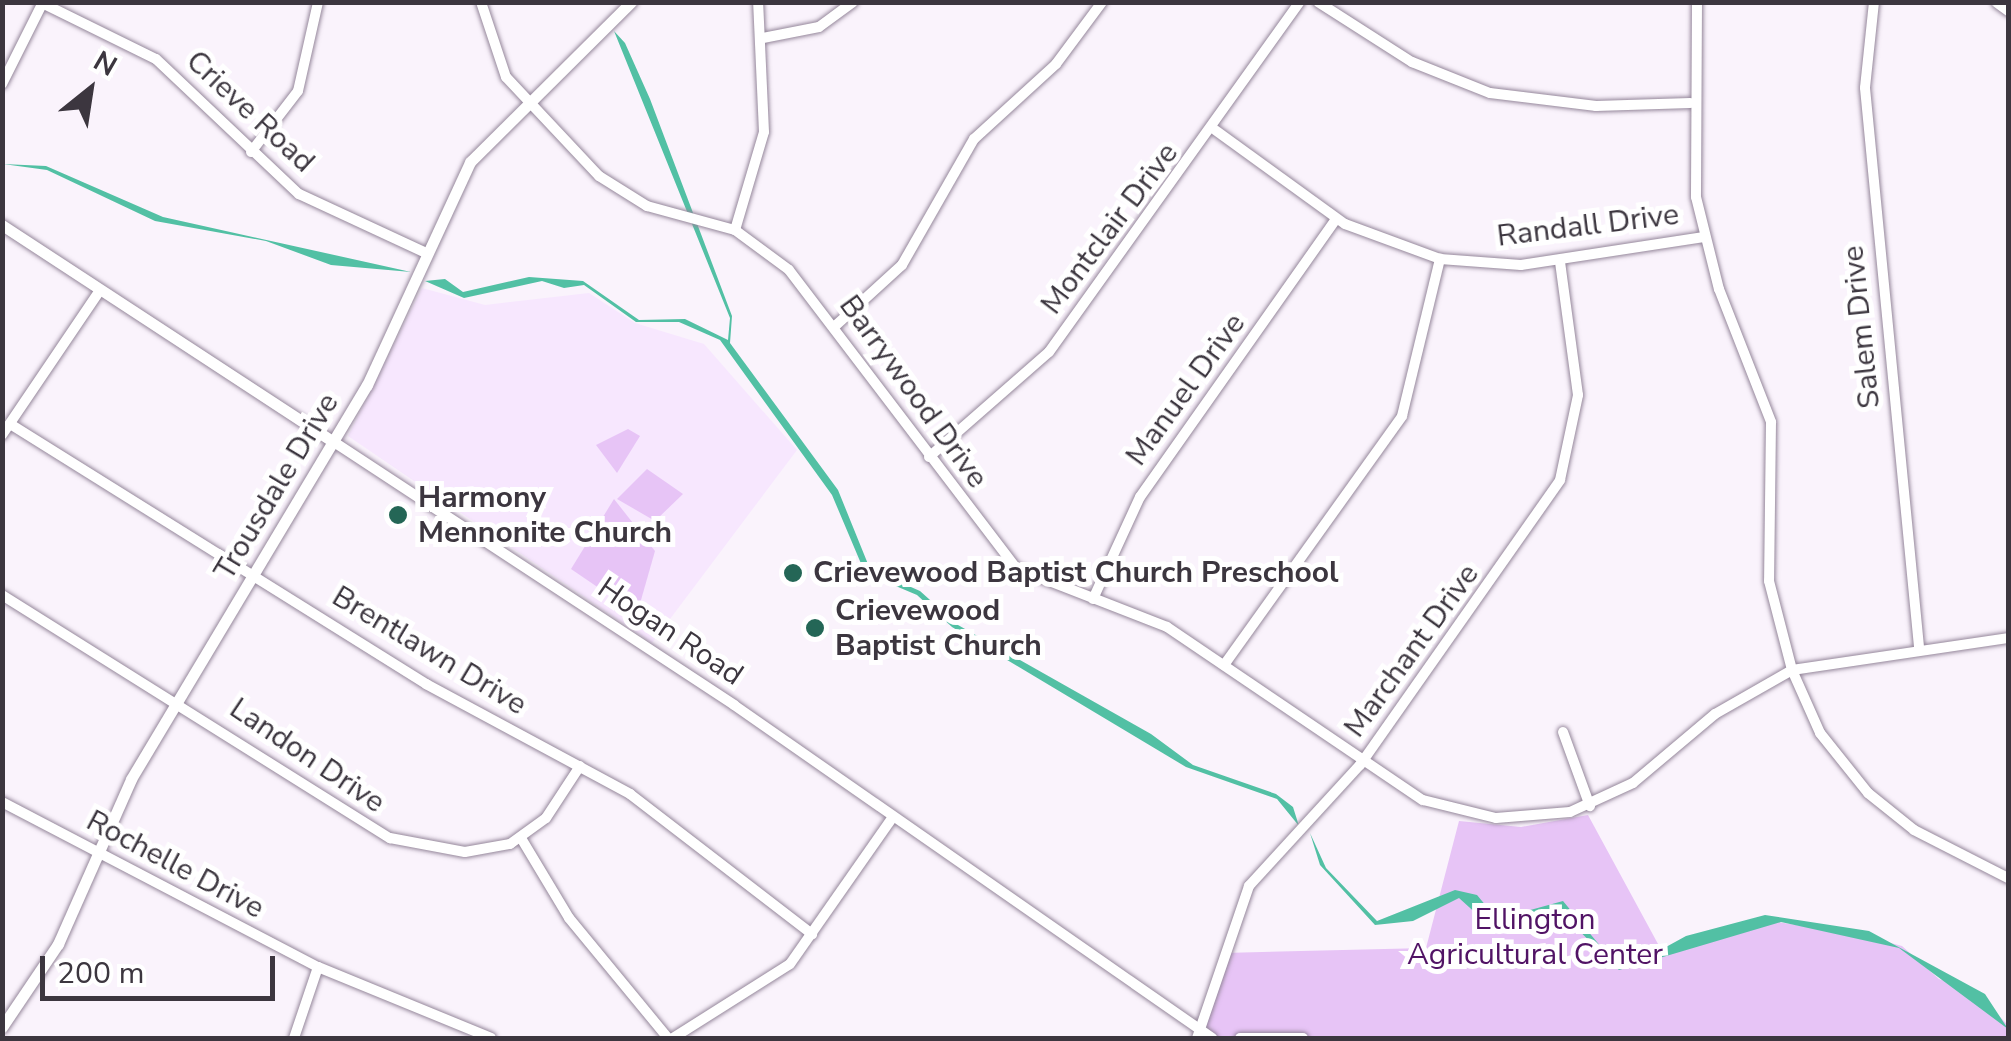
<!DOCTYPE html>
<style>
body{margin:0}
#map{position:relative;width:2011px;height:1041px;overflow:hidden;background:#faf3fc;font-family:"Nunito Sans",sans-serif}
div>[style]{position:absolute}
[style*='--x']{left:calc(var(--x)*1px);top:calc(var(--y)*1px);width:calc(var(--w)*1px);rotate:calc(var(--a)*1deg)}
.built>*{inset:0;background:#f7e7fe}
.green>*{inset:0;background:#e7c4f6}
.water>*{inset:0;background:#52c0a4}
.roads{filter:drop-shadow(0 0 2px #95879b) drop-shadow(0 0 2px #95879b)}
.minor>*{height:10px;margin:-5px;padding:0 5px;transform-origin:5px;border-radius:5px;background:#fff}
.tertiary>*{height:11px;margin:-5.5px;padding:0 5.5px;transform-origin:5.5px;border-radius:5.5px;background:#fff}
.dots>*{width:28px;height:28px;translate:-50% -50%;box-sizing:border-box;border:5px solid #fff;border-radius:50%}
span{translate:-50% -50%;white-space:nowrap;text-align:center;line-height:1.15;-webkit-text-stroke:10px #fff;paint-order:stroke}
.street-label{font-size:30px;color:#3c363f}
.poi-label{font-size:30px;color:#3c363f;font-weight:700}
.left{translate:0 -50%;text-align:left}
.park-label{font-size:30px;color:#511365}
.frame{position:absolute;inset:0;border:5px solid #3c363f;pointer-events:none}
.north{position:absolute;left:40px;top:40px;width:100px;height:100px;-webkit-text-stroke:8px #fff;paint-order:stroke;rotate:30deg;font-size:28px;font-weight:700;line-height:40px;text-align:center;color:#3c363f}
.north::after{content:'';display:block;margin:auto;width:35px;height:45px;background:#3c363f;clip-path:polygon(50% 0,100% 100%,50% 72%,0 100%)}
.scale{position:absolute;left:40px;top:956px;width:235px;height:45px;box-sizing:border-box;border:5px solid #3c363f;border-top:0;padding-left:12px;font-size:30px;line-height:35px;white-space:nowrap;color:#3c363f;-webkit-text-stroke:8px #fff;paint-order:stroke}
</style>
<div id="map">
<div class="built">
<i style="clip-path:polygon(422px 288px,485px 305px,589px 293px,635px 323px,704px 344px,797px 450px,652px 643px,348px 436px)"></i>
</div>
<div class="green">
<i style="clip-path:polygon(628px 429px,640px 436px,617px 473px,596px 445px)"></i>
<i style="clip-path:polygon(647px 469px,683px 494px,655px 521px,617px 499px)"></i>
<i style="clip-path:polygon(614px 499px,655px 551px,637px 614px,571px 569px)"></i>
<i style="clip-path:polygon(1588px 815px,1664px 955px,1760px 919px,1868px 937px,1902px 946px,1939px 979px,1974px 991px,2008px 1025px,2008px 1038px,1197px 1038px,1223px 953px,1426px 948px,1459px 821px,1521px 827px)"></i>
</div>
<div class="water">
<i style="clip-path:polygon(614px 31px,625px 43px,650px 99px,732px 316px,730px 343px,838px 490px,870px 569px,920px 591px,958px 625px,1151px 734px,1193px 765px,1276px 794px,1293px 807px,1299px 826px,1277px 799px,1186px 767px,952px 627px,917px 595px,865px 573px,832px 495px,720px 340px,679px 322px,636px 322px,584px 285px,564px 288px,542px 281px,464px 298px,425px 281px,445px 279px,463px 292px,529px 277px,583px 281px,639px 320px,685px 319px,728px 340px,730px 318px)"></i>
<i style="clip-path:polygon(3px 164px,46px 166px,163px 217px,411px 272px,331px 265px,266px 241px,155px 221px,47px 170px)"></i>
<i style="clip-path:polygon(1310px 833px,1326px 868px,1377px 921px,1455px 890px,1477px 895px,1497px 919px,1563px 901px,1606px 953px,1635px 964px,1686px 936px,1765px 915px,1869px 931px,1985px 994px,2008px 1029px,1899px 948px,1781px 922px,1619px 970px,1557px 909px,1490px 926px,1459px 898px,1413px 921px,1375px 925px,1320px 865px)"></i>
</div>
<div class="roads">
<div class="minor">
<i style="--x:40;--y:2;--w:129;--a:26.2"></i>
<i style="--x:156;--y:59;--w:197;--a:43.4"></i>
<i style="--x:299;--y:194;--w:142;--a:24.9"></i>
<i style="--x:481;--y:2;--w:79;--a:71.6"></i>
<i style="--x:506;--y:77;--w:136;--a:46.8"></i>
<i style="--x:599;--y:176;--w:57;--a:32"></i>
<i style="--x:647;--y:206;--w:91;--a:15.3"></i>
<i style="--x:735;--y:230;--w:67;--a:36.5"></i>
<i style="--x:789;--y:270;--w:375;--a:52.7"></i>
<i style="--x:1016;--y:568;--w:162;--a:21.3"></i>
<i style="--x:1167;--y:627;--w:309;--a:34.1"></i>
<i style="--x:1423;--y:800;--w:75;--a:13.9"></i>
<i style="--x:1496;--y:818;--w:74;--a:-4.6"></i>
<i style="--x:1570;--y:812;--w:69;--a:-24.7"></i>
<i style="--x:1633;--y:783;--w:107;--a:-40.1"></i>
<i style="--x:1715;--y:714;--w:89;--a:-29.7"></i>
<i style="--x:1792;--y:670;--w:218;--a:-8.4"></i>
<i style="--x:1318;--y:2;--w:112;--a:32.6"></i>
<i style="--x:1412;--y:62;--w:84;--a:21.7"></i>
<i style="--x:1490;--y:93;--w:107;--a:7"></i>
<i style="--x:1596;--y:106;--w:94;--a:-1.8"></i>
<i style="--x:1697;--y:2;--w:195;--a:90.3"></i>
<i style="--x:1696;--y:197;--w:95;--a:76"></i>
<i style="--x:1719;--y:289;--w:143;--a:68.6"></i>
<i style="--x:1771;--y:422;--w:159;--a:90.7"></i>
<i style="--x:1769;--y:581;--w:92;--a:75.5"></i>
<i style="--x:1792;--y:670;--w:69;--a:66"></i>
<i style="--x:1820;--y:733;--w:77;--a:51.3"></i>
<i style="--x:1868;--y:793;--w:59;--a:38.8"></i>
<i style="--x:1914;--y:830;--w:106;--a:27.1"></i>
<i style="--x:1874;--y:2;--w:86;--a:96"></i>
<i style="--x:1865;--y:88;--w:562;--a:84.48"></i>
<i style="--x:763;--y:38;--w:57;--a:-11.1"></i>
<i style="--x:819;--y:27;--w:42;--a:-36.3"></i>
<i style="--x:2;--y:84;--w:92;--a:-63.4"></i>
<i style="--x:1215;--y:130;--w:160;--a:35.9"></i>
<i style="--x:1345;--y:224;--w:101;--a:20.2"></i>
<i style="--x:1440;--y:259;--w:81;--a:4.2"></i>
<i style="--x:1521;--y:265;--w:185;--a:-8.7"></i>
<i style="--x:251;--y:152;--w:77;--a:-52.4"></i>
<i style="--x:298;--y:91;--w:91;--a:-77.3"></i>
<i style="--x:735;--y:230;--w:102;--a:-73.5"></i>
<i style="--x:764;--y:132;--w:130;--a:-92.6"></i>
<i style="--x:834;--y:327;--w:92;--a:-42.4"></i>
<i style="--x:902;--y:265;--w:145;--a:-60.3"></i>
<i style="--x:974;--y:139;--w:111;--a:-42.4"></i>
<i style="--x:1056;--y:64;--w:77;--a:-53.4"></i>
<i style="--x:10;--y:424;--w:491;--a:32"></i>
<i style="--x:426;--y:684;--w:232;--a:28.3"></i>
<i style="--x:630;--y:794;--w:230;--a:37.6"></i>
<i style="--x:2;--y:435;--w:171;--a:-55.9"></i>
<i style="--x:334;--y:442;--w:479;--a:33.3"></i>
<i style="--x:734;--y:705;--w:583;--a:34.86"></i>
<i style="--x:929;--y:457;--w:159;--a:-41.2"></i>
<i style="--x:1049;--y:352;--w:431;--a:-54.4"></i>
<i style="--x:2;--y:595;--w:458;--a:32.1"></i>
<i style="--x:390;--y:838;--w:76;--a:10.6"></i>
<i style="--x:465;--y:852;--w:46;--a:-10.1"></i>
<i style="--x:510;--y:844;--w:44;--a:-35.8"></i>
<i style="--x:546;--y:818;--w:62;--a:-56.8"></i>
<i style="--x:1093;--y:599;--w:112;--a:-65.3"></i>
<i style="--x:1140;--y:497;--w:340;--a:-54.8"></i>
<i style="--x:1224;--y:665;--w:306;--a:-54.4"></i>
<i style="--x:1402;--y:416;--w:162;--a:-76.4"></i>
<i style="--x:1563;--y:732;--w:79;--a:70"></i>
<i style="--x:2;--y:802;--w:356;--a:27.6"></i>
<i style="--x:318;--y:967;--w:187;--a:22.3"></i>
<i style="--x:521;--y:838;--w:93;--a:59"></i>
<i style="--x:569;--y:918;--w:156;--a:50.5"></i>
<i style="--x:294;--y:1038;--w:75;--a:-71.3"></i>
<i style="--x:673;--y:1038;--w:138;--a:-32.3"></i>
<i style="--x:790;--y:964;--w:176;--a:-55"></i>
<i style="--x:1197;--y:1038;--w:161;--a:-71.1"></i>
<i style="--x:1249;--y:886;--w:164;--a:-47.5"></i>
<i style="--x:1360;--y:765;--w:348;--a:-54.9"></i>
<i style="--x:1560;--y:480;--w:87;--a:-78"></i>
<i style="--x:1578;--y:395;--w:135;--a:-97.7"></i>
<i style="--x:1240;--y:1038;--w:63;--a:0"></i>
</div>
<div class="tertiary">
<i style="--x:1997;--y:2;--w:14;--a:36"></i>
<i style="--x:2;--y:225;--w:397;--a:33.2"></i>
<i style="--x:2;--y:1027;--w:100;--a:-56"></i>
<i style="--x:58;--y:944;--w:180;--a:-66.1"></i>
<i style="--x:131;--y:779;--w:459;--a:-59.1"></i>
<i style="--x:367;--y:385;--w:246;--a:-65.2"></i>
<i style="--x:470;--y:162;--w:227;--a:-44.8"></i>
</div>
</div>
<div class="dots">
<i style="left:398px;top:515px;background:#246656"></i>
<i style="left:793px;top:573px;background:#246656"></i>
<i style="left:815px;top:628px;background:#246656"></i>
</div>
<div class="street-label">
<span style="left:250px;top:112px;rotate:43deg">Crieve Road</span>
<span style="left:1588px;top:226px;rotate:-7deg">Randall Drive</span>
<span style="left:1110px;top:229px;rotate:-53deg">Montclair Drive</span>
<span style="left:1862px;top:327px;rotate:-96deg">Salem Drive</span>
<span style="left:1186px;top:390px;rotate:-54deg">Manuel Drive</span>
<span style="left:913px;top:392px;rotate:54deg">Barrywood Drive</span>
<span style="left:277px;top:487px;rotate:-59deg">Trousdale Drive</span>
<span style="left:670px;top:632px;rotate:34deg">Hogan Road</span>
<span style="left:429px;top:651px;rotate:31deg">Brentlawn Drive</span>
<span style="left:1412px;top:651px;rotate:-54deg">Marchant Drive</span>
<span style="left:307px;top:756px;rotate:34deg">Landon Drive</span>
<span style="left:175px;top:865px;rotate:28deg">Rochelle Drive</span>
</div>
<div class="poi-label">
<span class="left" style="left:418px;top:515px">Harmony<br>Mennonite Church</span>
<span class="left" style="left:813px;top:573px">Crievewood Baptist Church Preschool</span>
<span class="left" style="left:835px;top:628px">Crievewood<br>Baptist Church</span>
</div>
<div class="park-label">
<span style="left:1535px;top:937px">Ellington<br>Agricultural Center</span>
</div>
<div class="frame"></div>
<div class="north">N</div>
<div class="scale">200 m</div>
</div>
